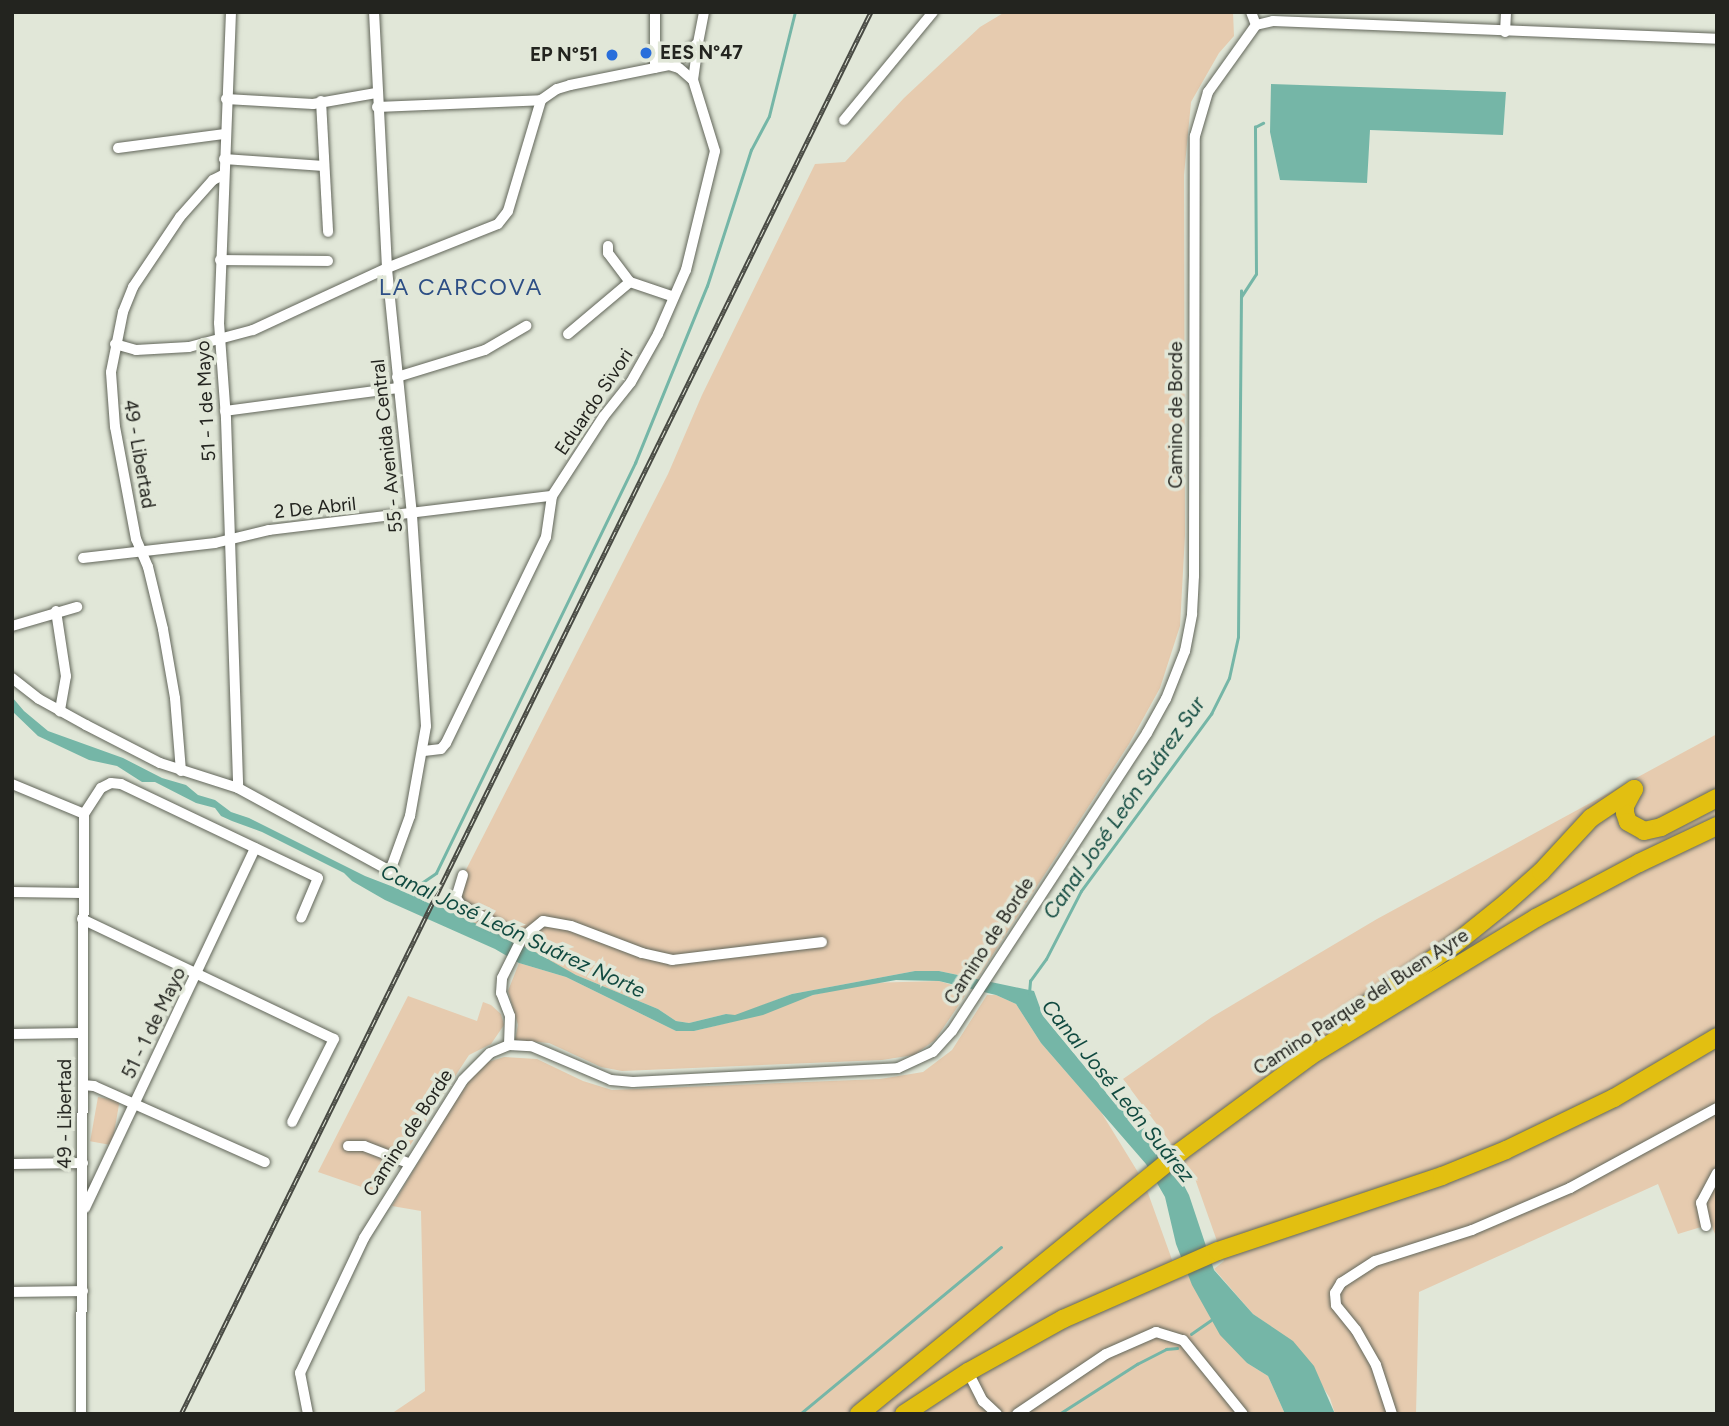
<!DOCTYPE html>
<meta charset="utf-8">
<style>
body{margin:0}
#map{position:relative;width:1729px;height:1426px;overflow:hidden;background:#e1e7d8;font-family:Figtree,sans-serif}
div>[style]{position:absolute}
[style*='--x']{left:calc(var(--x)*1px);top:calc(var(--y)*1px);width:calc(var(--w)*1px);rotate:calc(var(--a)*1deg)}
.green>*{inset:0;background:#e6cbaf;transform-origin:0 0}
.water>*{inset:0;background:#75b6a7}
.stream>*{height:2.5px;margin:-1.25px;padding:0 1.25px;transform-origin:1.25px;border-radius:1.25px;background:#75b6a7}
.roads{filter:drop-shadow(0 0 2px #62665a) drop-shadow(0 0 2px #62665a)}
.street>*{height:10px;margin:-5px;padding:0 5px;transform-origin:5px;border-radius:5px;background:#fff}
.highway>*{height:18px;margin:-9px;padding:0 9px;transform-origin:9px;border-radius:9px;background:#e2bf11}
.rail>*{height:5px;margin-top:-2.5px;transform-origin:0;background:repeating-linear-gradient(90deg,#e1e7d8 0 8px,#484a43 0 16px);box-sizing:border-box;border-block:2px solid #484a43}
.dots>*{width:19px;height:19px;translate:-50% -50%;box-sizing:border-box;border:4px solid #e1e7d8;border-radius:50%}
span{translate:-50% -50%;white-space:nowrap;text-align:center;line-height:1.15;-webkit-text-stroke:7px #e1e7d8;paint-order:stroke}
.poi-label{font-size:19px;color:#23241f;font-weight:700}
.left{translate:0 -50%;text-align:left}
.right{translate:-100% -50%;text-align:right}
.street-label{font-size:19px;color:#23241f}
.water-label{font-size:21px;color:#114a40;font-style:italic}
.quarter-label{font-size:23px;color:#2c4e85;letter-spacing:2px}
.frame{position:absolute;inset:0;border:14px solid #23241f;pointer-events:none}
</style>
<div id="map">
<div class="green">
<i style="clip-path:polygon(1005px 12px,1233px 12px,1234px 36px,1219px 53px,1191px 102px,1184px 175px,1185px 535px,1180px 626px,1160px 688px,1129px 744px,977px 979px,939px 971px,915px 971px,792px 994px,735px 1016px,726px 1014px,689px 1023px,676px 1021px,658px 1009px,576px 975px,445px 911px,668px 474px,702px 395px,815px 164px,845px 162px,904px 98px,980px 27px)"></i>
<i style="clip-path:polygon(1717px 734px,1717px 1239px,1711px 1224px,1678px 1234px,1658px 1184px,1419px 1292px,1416px 1414px,1335px 1414px,1330px 1398px,1293px 1342px,1253px 1314px,1214px 1269px,1224px 1261px,1193px 1173px,1123px 1079px,1212px 1017px,1377px 919px)"></i>
<i style="clip-path:polygon(519px 963px,566px 977px,676px 1031px,694px 1031px,731px 1022px,813px 995px,867px 983px,939px 981px,969px 990px,935px 1040px,914px 1055px,882px 1060px,622px 1071px,601px 1067px,549px 1043px,515px 1040px,518px 1025px,508px 991px)"></i>
<i style="clip-path:polygon(987px 995px,996px 995px,1016px 1004px,1041px 1043px,1101px 1112px,1144px 1182px,1175px 1268px,1175px 1280px,1188px 1275px,1247px 1363px,1268px 1376px,1285px 1414px,391px 1414px,425px 1391px,421px 1211px,392px 1206px,450px 1109px,475px 1073px,488px 1062px,504px 1057px,537px 1059px,583px 1081px,612px 1090px,880px 1079px,923px 1072px,952px 1050px)"></i>
<i style="clip-path:polygon(408px 996px,477px 1021px,483px 1002px,491px 1005px,501px 1014px,504px 1025px,491px 1044px,469px 1055px,379px 1193px,318px 1172px)"></i>
<i style="left:98px;top:1097px;width:22px;height:45px;rotate:10deg"></i>
</div>
<div class="water">
<i style="clip-path:polygon(1271px 84px,1506px 92px,1503px 135px,1370px 130px,1367px 183px,1280px 180px,1270px 132px)"></i>
<i style="clip-path:polygon(12px 697px,24px 711px,48px 731px,123px 758px,162px 778px,186px 785px,198px 795px,215px 800px,231px 812px,249px 818px,365px 876px,422px 898px,530px 949px,576px 975px,658px 1009px,676px 1021px,689px 1023px,726px 1014px,735px 1015px,792px 994px,915px 971px,939px 971px,1034px 991px,1043px 1016px,1113px 1101px,1148px 1131px,1177px 1172px,1189px 1195px,1214px 1270px,1253px 1314px,1293px 1341px,1314px 1366px,1335px 1414px,1285px 1414px,1268px 1376px,1247px 1363px,1220px 1335px,1192px 1285px,1176px 1244px,1165px 1197px,1146px 1164px,1041px 1043px,1016px 1004px,996px 995px,939px 981px,896px 980px,813px 995px,763px 1015px,694px 1031px,676px 1031px,566px 977px,519px 963px,495px 949px,385px 900px,352px 881px,344px 873px,262px 832px,232px 821px,221px 816px,215px 808px,196px 803px,155px 782px,142px 782px,117px 766px,89px 760px,38px 736px,12px 711px)"></i>
</div>
<div class="stream">
<i style="--x:1241;--y:297;--w:27;--a:-57"></i>
<i style="--x:1256;--y:274;--w:147;--a:-90.4"></i>
<i style="--x:1255;--y:127;--w:9;--a:-27"></i>
<i style="--x:417;--y:897;--w:11;--a:-90"></i>
<i style="--x:417;--y:886;--w:23;--a:-34"></i>
<i style="--x:436;--y:873;--w:456;--a:-64.1"></i>
<i style="--x:635;--y:463;--w:191;--a:-67.9"></i>
<i style="--x:707;--y:286;--w:143;--a:-72.1"></i>
<i style="--x:751;--y:150;--w:38;--a:-62"></i>
<i style="--x:769;--y:116;--w:107;--a:-76"></i>
<i style="--x:1029;--y:993;--w:12;--a:-85"></i>
<i style="--x:1030;--y:981;--w:27;--a:-54"></i>
<i style="--x:1046;--y:959;--w:76;--a:-62.8"></i>
<i style="--x:1081;--y:891;--w:220;--a:-53.7"></i>
<i style="--x:1211;--y:714;--w:40;--a:-63.4"></i>
<i style="--x:1229;--y:678;--w:42;--a:-77.6"></i>
<i style="--x:1238;--y:637;--w:346;--a:-89.5"></i>
<i style="--x:1191;--y:1334;--w:24;--a:-35"></i>
<i style="--x:800;--y:1414;--w:261;--a:-39.7"></i>
<i style="--x:1059;--y:1414;--w:93;--a:-32.7"></i>
<i style="--x:1137;--y:1364;--w:33;--a:-27"></i>
<i style="--x:1166;--y:1349;--w:11;--a:-5"></i>
</div>
<div class="roads">
<div class="street">
<i style="--x:231;--y:12;--w:311;--a:92.2"></i>
<i style="--x:219;--y:323;--w:96;--a:85.8"></i>
<i style="--x:226;--y:419;--w:369;--a:88.1"></i>
<i style="--x:655;--y:12;--w:56;--a:90"></i>
<i style="--x:1251;--y:12;--w:14;--a:69"></i>
<i style="--x:1256;--y:25;--w:17;--a:-13"></i>
<i style="--x:1273;--y:21;--w:444;--a:2.3"></i>
<i style="--x:1505;--y:32;--w:20;--a:-87"></i>
<i style="--x:669;--y:65;--w:10;--a:17"></i>
<i style="--x:679;--y:68;--w:18;--a:41"></i>
<i style="--x:226;--y:99;--w:87;--a:3.3"></i>
<i style="--x:313;--y:104;--w:64;--a:-9.9"></i>
<i style="--x:321;--y:101;--w:131;--a:86.9"></i>
<i style="--x:377;--y:107;--w:164;--a:-2.4"></i>
<i style="--x:541;--y:100;--w:19;--a:-35"></i>
<i style="--x:557;--y:89;--w:14;--a:-17"></i>
<i style="--x:570;--y:85;--w:101;--a:-11.4"></i>
<i style="--x:669;--y:65;--w:36;--a:-37"></i>
<i style="--x:698;--y:43;--w:32;--a:-79"></i>
<i style="--x:844;--y:120;--w:140;--a:-50.5"></i>
<i style="--x:118;--y:148;--w:108;--a:-7.5"></i>
<i style="--x:224;--y:159;--w:100;--a:4"></i>
<i style="--x:608;--y:246;--w:7;--a:90"></i>
<i style="--x:608;--y:253;--w:36;--a:53"></i>
<i style="--x:220;--y:260;--w:108;--a:0.5"></i>
<i style="--x:568;--y:334;--w:81;--a:-40"></i>
<i style="--x:630;--y:282;--w:46;--a:18.8"></i>
<i style="--x:115;--y:344;--w:22;--a:16"></i>
<i style="--x:136;--y:350;--w:53;--a:-3.2"></i>
<i style="--x:189;--y:347;--w:66;--a:-14.9"></i>
<i style="--x:253;--y:330;--w:148;--a:-24.8"></i>
<i style="--x:387;--y:268;--w:119;--a:-21.6"></i>
<i style="--x:498;--y:224;--w:16;--a:-52"></i>
<i style="--x:508;--y:211;--w:116;--a:-73.4"></i>
<i style="--x:397;--y:377;--w:92;--a:-17.1"></i>
<i style="--x:485;--y:350;--w:48;--a:-30.3"></i>
<i style="--x:225;--y:411;--w:175;--a:-7.6"></i>
<i style="--x:83;--y:558;--w:133;--a:-6.5"></i>
<i style="--x:215;--y:543;--w:56;--a:-13.5"></i>
<i style="--x:269;--y:530;--w:285;--a:-6.9"></i>
<i style="--x:56;--y:611;--w:66;--a:81.3"></i>
<i style="--x:66;--y:676;--w:36;--a:100"></i>
<i style="--x:12;--y:626;--w:68;--a:-16.3"></i>
<i style="--x:12;--y:678;--w:34;--a:38"></i>
<i style="--x:39;--y:699;--w:54;--a:29"></i>
<i style="--x:86;--y:725;--w:83;--a:27.2"></i>
<i style="--x:160;--y:763;--w:82;--a:17.8"></i>
<i style="--x:238;--y:788;--w:173;--a:28.6"></i>
<i style="--x:390;--y:871;--w:59;--a:-70"></i>
<i style="--x:410;--y:816;--w:91;--a:-79.9"></i>
<i style="--x:426;--y:726;--w:211;--a:-93.8"></i>
<i style="--x:412;--y:515;--w:248;--a:-95.8"></i>
<i style="--x:387;--y:268;--w:256;--a:-92.9"></i>
<i style="--x:424;--y:751;--w:17;--a:-7"></i>
<i style="--x:441;--y:749;--w:8;--a:-50"></i>
<i style="--x:446;--y:743;--w:229;--a:-64.1"></i>
<i style="--x:546;--y:537;--w:41;--a:-81.7"></i>
<i style="--x:552;--y:496;--w:95;--a:-57"></i>
<i style="--x:604;--y:416;--w:43;--a:-51.5"></i>
<i style="--x:631;--y:382;--w:55;--a:-60.6"></i>
<i style="--x:658;--y:334;--w:70;--a:-66.4"></i>
<i style="--x:686;--y:270;--w:122;--a:-76.3"></i>
<i style="--x:715;--y:151;--w:74;--a:-107.2"></i>
<i style="--x:693;--y:80;--w:37;--a:-82"></i>
<i style="--x:181;--y:771;--w:73;--a:-94.7"></i>
<i style="--x:175;--y:698;--w:70;--a:-99.9"></i>
<i style="--x:163;--y:629;--w:64;--a:-103.6"></i>
<i style="--x:148;--y:567;--w:30;--a:-113"></i>
<i style="--x:136;--y:539;--w:114;--a:-100.6"></i>
<i style="--x:115;--y:427;--w:55;--a:-94.2"></i>
<i style="--x:111;--y:372;--w:61;--a:-78.7"></i>
<i style="--x:123;--y:312;--w:27;--a:-68"></i>
<i style="--x:133;--y:287;--w:84;--a:-56.1"></i>
<i style="--x:180;--y:217;--w:50;--a:-48.3"></i>
<i style="--x:213;--y:180;--w:11;--a:-27"></i>
<i style="--x:12;--y:784;--w:78;--a:22.6"></i>
<i style="--x:463;--y:875;--w:24;--a:107"></i>
<i style="--x:456;--y:898;--w:9;--a:54"></i>
<i style="--x:461;--y:905;--w:69;--a:28.4"></i>
<i style="--x:12;--y:892;--w:70;--a:0.8"></i>
<i style="--x:82;--y:919;--w:279;--a:25.5"></i>
<i style="--x:334;--y:1039;--w:93;--a:116.8"></i>
<i style="--x:12;--y:1034;--w:69;--a:-0.8"></i>
<i style="--x:509;--y:1045;--w:29;--a:-88"></i>
<i style="--x:510;--y:1016;--w:25;--a:-111"></i>
<i style="--x:501;--y:993;--w:15;--a:-86"></i>
<i style="--x:502;--y:978;--w:45;--a:-63.4"></i>
<i style="--x:522;--y:938;--w:27;--a:-39"></i>
<i style="--x:543;--y:921;--w:28;--a:10"></i>
<i style="--x:571;--y:926;--w:76;--a:20.8"></i>
<i style="--x:642;--y:953;--w:31;--a:13"></i>
<i style="--x:672;--y:960;--w:151;--a:-6.8"></i>
<i style="--x:83;--y:1085;--w:11;--a:5"></i>
<i style="--x:94;--y:1086;--w:187;--a:24"></i>
<i style="--x:348;--y:1146;--w:16;--a:0"></i>
<i style="--x:364;--y:1146;--w:47;--a:21.1"></i>
<i style="--x:12;--y:1164;--w:71;--a:-0.8"></i>
<i style="--x:85;--y:1208;--w:398;--a:-64.7"></i>
<i style="--x:1706;--y:1226;--w:24;--a:-102"></i>
<i style="--x:1701;--y:1203;--w:34;--a:-62"></i>
<i style="--x:12;--y:1292;--w:71;--a:-0.8"></i>
<i style="--x:968;--y:1372;--w:33;--a:63"></i>
<i style="--x:983;--y:1401;--w:19;--a:43"></i>
<i style="--x:81;--y:1414;--w:600;--a:-89.71"></i>
<i style="--x:84;--y:814;--w:31;--a:-57"></i>
<i style="--x:101;--y:788;--w:11;--a:-27"></i>
<i style="--x:111;--y:783;--w:10;--a:6"></i>
<i style="--x:121;--y:784;--w:218;--a:25.5"></i>
<i style="--x:318;--y:878;--w:43;--a:113"></i>
<i style="--x:308;--y:1414;--w:42;--a:-101"></i>
<i style="--x:300;--y:1373;--w:149;--a:-64.6"></i>
<i style="--x:364;--y:1238;--w:186;--a:-57.9"></i>
<i style="--x:463;--y:1080;--w:38;--a:-45"></i>
<i style="--x:490;--y:1053;--w:21;--a:-23"></i>
<i style="--x:509;--y:1045;--w:22;--a:3"></i>
<i style="--x:531;--y:1046;--w:87;--a:23"></i>
<i style="--x:611;--y:1080;--w:22;--a:5"></i>
<i style="--x:633;--y:1082;--w:265;--a:-3"></i>
<i style="--x:898;--y:1068;--w:38;--a:-25"></i>
<i style="--x:933;--y:1052;--w:28;--a:-48"></i>
<i style="--x:952;--y:1031;--w:356;--a:-56.8"></i>
<i style="--x:1147;--y:733;--w:39;--a:-61"></i>
<i style="--x:1166;--y:699;--w:52;--a:-68.4"></i>
<i style="--x:1185;--y:651;--w:38;--a:-79"></i>
<i style="--x:1192;--y:614;--w:38;--a:-87"></i>
<i style="--x:1194;--y:576;--w:440;--a:-89.9"></i>
<i style="--x:1195;--y:136;--w:46;--a:-73.5"></i>
<i style="--x:1208;--y:92;--w:82;--a:-54.4"></i>
<i style="--x:1017;--y:1414;--w:107;--a:-34"></i>
<i style="--x:1106;--y:1354;--w:55;--a:-23.7"></i>
<i style="--x:1156;--y:1332;--w:28;--a:17"></i>
<i style="--x:1183;--y:1340;--w:95;--a:51"></i>
<i style="--x:1392;--y:1414;--w:52;--a:-108.1"></i>
<i style="--x:1376;--y:1365;--w:40;--a:-119.7"></i>
<i style="--x:1356;--y:1330;--w:32;--a:-129"></i>
<i style="--x:1336;--y:1305;--w:12;--a:-95"></i>
<i style="--x:1335;--y:1293;--w:12;--a:-59"></i>
<i style="--x:1341;--y:1283;--w:40;--a:-32.9"></i>
<i style="--x:1375;--y:1261;--w:102;--a:-17.7"></i>
<i style="--x:1472;--y:1230;--w:107;--a:-23.2"></i>
<i style="--x:1570;--y:1188;--w:167;--a:-28.6"></i>
</div>
<div class="highway">
<i style="--x:1634;--y:789;--w:19;--a:118"></i>
<i style="--x:1625;--y:806;--w:7;--a:90"></i>
<i style="--x:1625;--y:813;--w:9;--a:72"></i>
<i style="--x:1628;--y:822;--w:18;--a:29"></i>
<i style="--x:1644;--y:831;--w:17;--a:-13"></i>
<i style="--x:1661;--y:827;--w:63;--a:-27.4"></i>
<i style="--x:1348;--y:1018;--w:130;--a:-34.7"></i>
<i style="--x:1455;--y:944;--w:65;--a:-38.8"></i>
<i style="--x:1506;--y:903;--w:47;--a:-41.5"></i>
<i style="--x:1541;--y:872;--w:74;--a:-47.2"></i>
<i style="--x:1591;--y:818;--w:52;--a:-34"></i>
<i style="--x:859;--y:1414;--w:414;--a:-39.2"></i>
<i style="--x:1180;--y:1152;--w:162;--a:-36.4"></i>
<i style="--x:1310;--y:1056;--w:265;--a:-31.4"></i>
<i style="--x:1536;--y:918;--w:117;--a:-28.1"></i>
<i style="--x:1639;--y:863;--w:86;--a:-25.4"></i>
<i style="--x:904;--y:1414;--w:77;--a:-33.3"></i>
<i style="--x:968;--y:1372;--w:109;--a:-29.2"></i>
<i style="--x:1063;--y:1319;--w:169;--a:-23.7"></i>
<i style="--x:1218;--y:1251;--w:236;--a:-18.5"></i>
<i style="--x:1442;--y:1176;--w:69;--a:-22.1"></i>
<i style="--x:1506;--y:1150;--w:120;--a:-25.7"></i>
<i style="--x:1614;--y:1098;--w:120;--a:-30.6"></i>
</div>
</div>
<div class="rail">
<i style="--x:181;--y:1414;--w:1563;--a:-63.8"></i>
</div>
<div class="dots">
<i style="left:646px;top:53px;background:#296edb"></i>
<i style="left:612px;top:55px;background:#296edb"></i>
</div>
<div class="poi-label">
<span class="left" style="left:660px;top:53px">EES N°47</span>
<span class="right" style="left:598px;top:55px">EP N°51</span>
</div>
<div class="street-label">
<span style="left:206px;top:401px;rotate:-93deg">51 - 1 de Mayo</span>
<span style="left:594px;top:402px;rotate:-56deg">Eduardo Sivori</span>
<span style="left:1176px;top:415px;rotate:-90deg">Camino de Borde</span>
<span style="left:387px;top:446px;rotate:-96deg">55 - Avenida Central</span>
<span style="left:139px;top:454px;rotate:80deg">49 - Libertad</span>
<span style="left:315px;top:508px;rotate:-6deg">2 De Abril</span>
<span style="left:989px;top:941px;rotate:-57deg">Camino de Borde</span>
<span style="left:1361px;top:1002px;rotate:-33deg">Camino Parque del Buen Ayre</span>
<span style="left:154px;top:1023px;rotate:-64deg">51 - 1 de Mayo</span>
<span style="left:65px;top:1114px;rotate:-90deg">49 - Libertad</span>
<span style="left:408px;top:1133px;rotate:-57deg">Camino de Borde</span>
</div>
<div class="water-label">
<span style="left:1124px;top:808px;rotate:-55deg">Canal José León Suárez Sur</span>
<span style="left:513px;top:931px;rotate:25deg">Canal José León Suárez Norte</span>
<span style="left:1118px;top:1091px;rotate:51deg">Canal José León Suárez</span>
</div>
<div class="quarter-label">
<span style="left:461px;top:287px">LA CARCOVA</span>
</div>
<div class="frame"></div>
</div>
